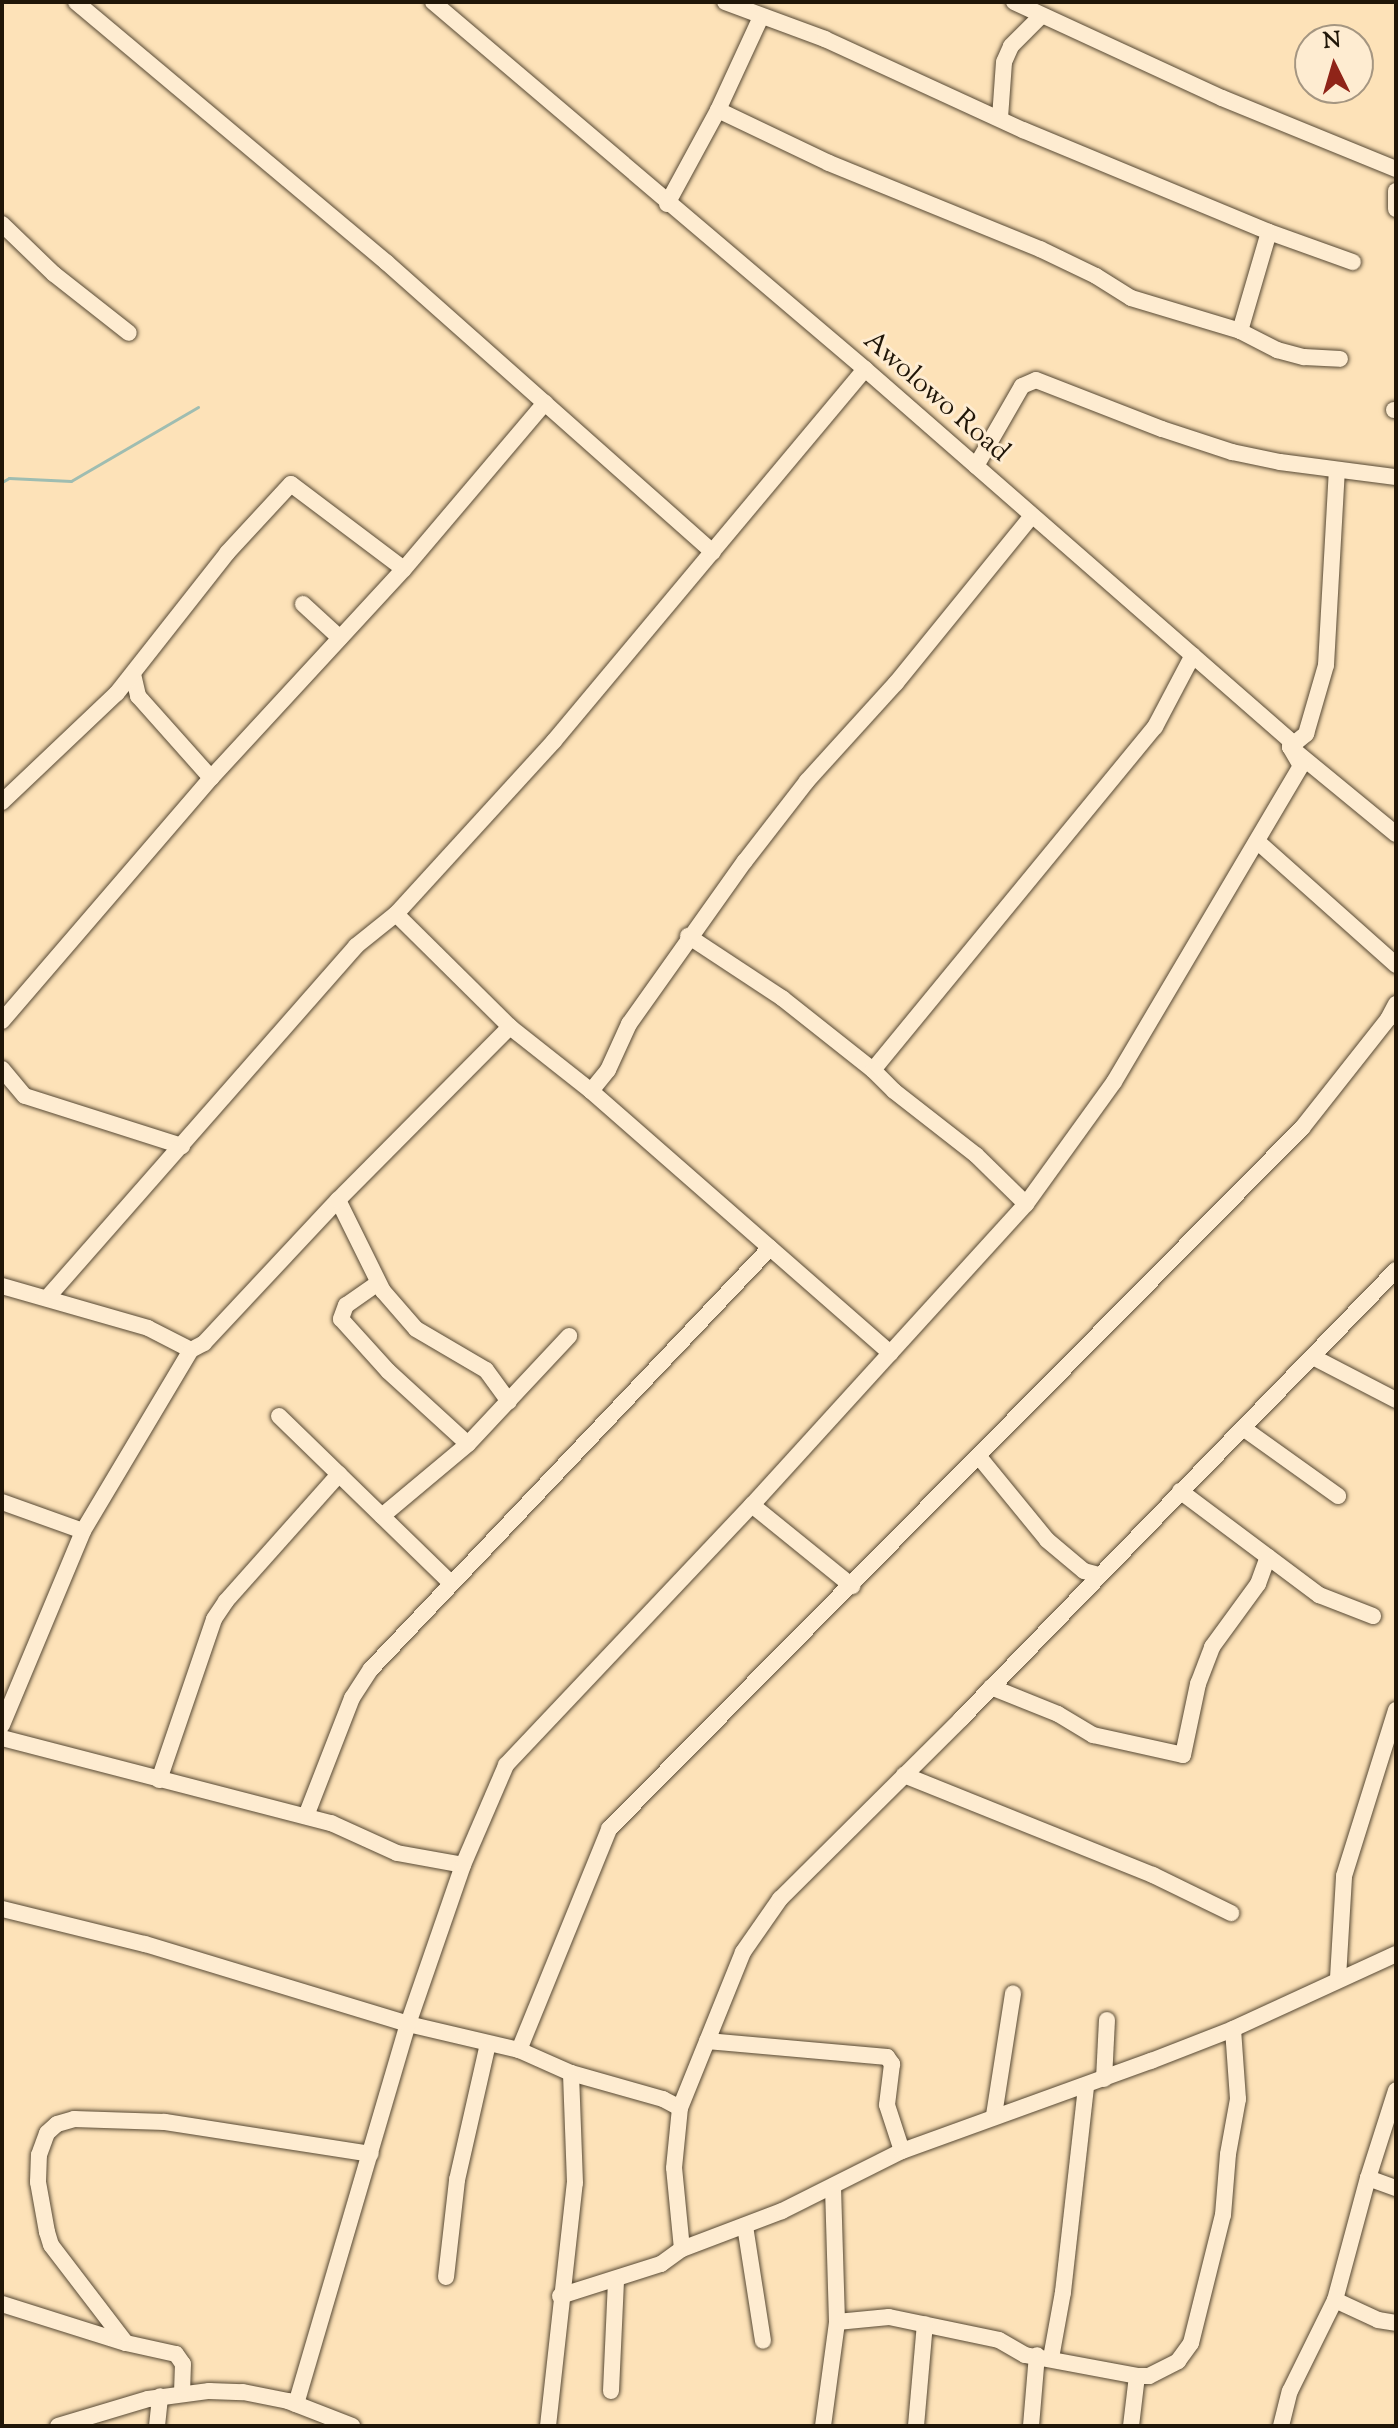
<!DOCTYPE html>
<style>
body{margin:0}
#map{position:relative;width:1398px;height:2428px;overflow:hidden;background:#fde2b8;font-family:"Sorts Mill Goudy",serif}
div>[style]{position:absolute}
[style*='--x']{left:calc(var(--x)*1px);top:calc(var(--y)*1px);width:calc(var(--w)*1px);rotate:calc(var(--a)*1deg)}
.stream>*{height:3px;margin:-1.5px;padding:0 1.5px;transform-origin:1.5px;border-radius:1.5px;background:#9fbdb1}
.roads{filter:drop-shadow(0 0 2px #574934) drop-shadow(0 0 2px #574934)}
.minor>*{height:16px;margin:-8px;padding:0 8px;transform-origin:8px;border-radius:8px;background:#feecd1}
span{translate:-50% -50%;white-space:nowrap;text-align:center;line-height:1.15;-webkit-text-stroke:6px #feecd1;paint-order:stroke}
.street-label{font-size:28px;color:#201608}
.frame{position:absolute;inset:0;border:4px solid #201608;pointer-events:none}
.north{position:absolute;left:1294px;top:24px;width:80px;height:80px;box-sizing:border-box;background:#feecd1;border:2px solid #a59681;border-radius:50%;rotate:355deg;font-size:22px;font-weight:700;line-height:32px;text-align:center;color:#201608}
.north::after{content:'';display:block;margin:auto;width:28px;height:36px;background:#8f2418;clip-path:polygon(50% 0,100% 100%,50% 72%,0 100%)}
</style>
<div id="map">
<div class="stream">
<i style="--x:2;--y:482;--w:8;--a:-30"></i>
<i style="--x:9;--y:478;--w:62;--a:2.8"></i>
<i style="--x:71;--y:481;--w:147;--a:-30.2"></i>
</div>
<div class="roads">
<div class="minor">
<i style="--x:76;--y:2;--w:405;--a:40"></i>
<i style="--x:386;--y:262;--w:437;--a:41.6"></i>
<i style="--x:433;--y:2;--w:567;--a:40.35"></i>
<i style="--x:865;--y:369;--w:568;--a:41.15"></i>
<i style="--x:1293;--y:743;--w:5;--a:127"></i>
<i style="--x:1290;--y:747;--w:137;--a:39.4"></i>
<i style="--x:725;--y:2;--w:107;--a:20.3"></i>
<i style="--x:825;--y:39;--w:218;--a:24.7"></i>
<i style="--x:1023;--y:130;--w:266;--a:22.5"></i>
<i style="--x:1269;--y:232;--w:89;--a:19.7"></i>
<i style="--x:1014;--y:2;--w:229;--a:24.8"></i>
<i style="--x:1222;--y:98;--w:188;--a:22.2"></i>
<i style="--x:718;--y:110;--w:123;--a:25.5"></i>
<i style="--x:829;--y:163;--w:228;--a:22.2"></i>
<i style="--x:1040;--y:249;--w:62;--a:25.7"></i>
<i style="--x:1096;--y:276;--w:41;--a:32.2"></i>
<i style="--x:1131;--y:298;--w:114;--a:16.8"></i>
<i style="--x:1240;--y:331;--w:42;--a:27.2"></i>
<i style="--x:1277;--y:350;--w:28;--a:15"></i>
<i style="--x:1304;--y:357;--w:36;--a:3"></i>
<i style="--x:1000;--y:118;--w:56;--a:-85.9"></i>
<i style="--x:1004;--y:62;--w:17;--a:-66"></i>
<i style="--x:1011;--y:46;--w:42;--a:-45"></i>
<i style="--x:1396;--y:191;--w:18;--a:90"></i>
<i style="--x:667;--y:204;--w:107;--a:-61.5"></i>
<i style="--x:718;--y:110;--w:102;--a:-65.2"></i>
<i style="--x:2;--y:224;--w:72;--a:43.9"></i>
<i style="--x:54;--y:274;--w:95;--a:38.2"></i>
<i style="--x:1240;--y:331;--w:103;--a:-73.7"></i>
<i style="--x:1394;--y:410;--w:2;--a:0"></i>
<i style="--x:976;--y:466;--w:92;--a:-60.1"></i>
<i style="--x:1022;--y:386;--w:15;--a:-23"></i>
<i style="--x:1036;--y:380;--w:135;--a:21.3"></i>
<i style="--x:1162;--y:429;--w:74;--a:18.2"></i>
<i style="--x:1232;--y:452;--w:49;--a:11.8"></i>
<i style="--x:1280;--y:462;--w:117;--a:7.4"></i>
<i style="--x:303;--y:604;--w:50;--a:42.6"></i>
<i style="--x:133;--y:674;--w:23;--a:77"></i>
<i style="--x:138;--y:696;--w:110;--a:48.3"></i>
<i style="--x:2;--y:802;--w:158;--a:-43.5"></i>
<i style="--x:117;--y:693;--w:178;--a:-51.8"></i>
<i style="--x:227;--y:553;--w:94;--a:-47.2"></i>
<i style="--x:291;--y:484;--w:141;--a:37"></i>
<i style="--x:1258;--y:842;--w:185;--a:41.7"></i>
<i style="--x:396;--y:914;--w:161;--a:44.7"></i>
<i style="--x:510;--y:1027;--w:103;--a:38.3"></i>
<i style="--x:591;--y:1091;--w:398;--a:41.2"></i>
<i style="--x:688;--y:936;--w:113;--a:33.4"></i>
<i style="--x:782;--y:998;--w:116;--a:38.4"></i>
<i style="--x:873;--y:1070;--w:30;--a:45"></i>
<i style="--x:894;--y:1091;--w:104;--a:38"></i>
<i style="--x:976;--y:1155;--w:70;--a:44.4"></i>
<i style="--x:2;--y:1021;--w:321;--a:-49.3"></i>
<i style="--x:211;--y:778;--w:284;--a:-47.3"></i>
<i style="--x:404;--y:569;--w:218;--a:-49.7"></i>
<i style="--x:2;--y:1069;--w:35;--a:50"></i>
<i style="--x:25;--y:1096;--w:165;--a:17.7"></i>
<i style="--x:873;--y:1070;--w:444;--a:-50.6"></i>
<i style="--x:1155;--y:727;--w:81;--a:-62.2"></i>
<i style="--x:591;--y:1091;--w:27;--a:-51"></i>
<i style="--x:608;--y:1070;--w:51;--a:-65.5"></i>
<i style="--x:629;--y:1024;--w:200;--a:-54.6"></i>
<i style="--x:745;--y:861;--w:101;--a:-52.2"></i>
<i style="--x:807;--y:781;--w:132;--a:-47.8"></i>
<i style="--x:896;--y:683;--w:214;--a:-50.9"></i>
<i style="--x:338;--y:1200;--w:102;--a:63.7"></i>
<i style="--x:383;--y:1291;--w:50;--a:49"></i>
<i style="--x:416;--y:1329;--w:81;--a:30.4"></i>
<i style="--x:486;--y:1370;--w:39;--a:54"></i>
<i style="--x:378;--y:1283;--w:39;--a:145"></i>
<i style="--x:346;--y:1305;--w:15;--a:110"></i>
<i style="--x:341;--y:1319;--w:70;--a:47.9"></i>
<i style="--x:388;--y:1371;--w:108;--a:42.4"></i>
<i style="--x:2;--y:1286;--w:152;--a:16"></i>
<i style="--x:148;--y:1328;--w:48;--a:27.1"></i>
<i style="--x:47;--y:1298;--w:468;--a:-48.7"></i>
<i style="--x:356;--y:946;--w:51;--a:-38.7"></i>
<i style="--x:396;--y:914;--w:234;--a:-47.6"></i>
<i style="--x:554;--y:741;--w:485;--a:-50.1"></i>
<i style="--x:1313;--y:1357;--w:93;--a:27.4"></i>
<i style="--x:279;--y:1416;--w:240;--a:44.2"></i>
<i style="--x:1243;--y:1428;--w:117;--a:35.6"></i>
<i style="--x:980;--y:1458;--w:106;--a:50.7"></i>
<i style="--x:1047;--y:1540;--w:48;--a:40"></i>
<i style="--x:1084;--y:1571;--w:16;--a:15"></i>
<i style="--x:1180;--y:1491;--w:174;--a:36.8"></i>
<i style="--x:1319;--y:1595;--w:58;--a:21.3"></i>
<i style="--x:2;--y:1502;--w:86;--a:19.7"></i>
<i style="--x:752;--y:1505;--w:129;--a:39"></i>
<i style="--x:382;--y:1516;--w:112;--a:-39.9"></i>
<i style="--x:468;--y:1444;--w:148;--a:-46.9"></i>
<i style="--x:991;--y:1687;--w:72;--a:21.9"></i>
<i style="--x:1058;--y:1714;--w:41;--a:31"></i>
<i style="--x:1093;--y:1735;--w:92;--a:12.5"></i>
<i style="--x:1183;--y:1755;--w:73;--a:-78.1"></i>
<i style="--x:1198;--y:1684;--w:40;--a:-69"></i>
<i style="--x:1212;--y:1647;--w:78;--a:-53.9"></i>
<i style="--x:1258;--y:1584;--w:29;--a:-70"></i>
<i style="--x:2;--y:1725;--w:210;--a:-67.3"></i>
<i style="--x:83;--y:1531;--w:211;--a:-59.2"></i>
<i style="--x:191;--y:1350;--w:15;--a:-28"></i>
<i style="--x:204;--y:1343;--w:196;--a:-46.9"></i>
<i style="--x:338;--y:1200;--w:244;--a:-45.2"></i>
<i style="--x:2;--y:1738;--w:340;--a:14.5"></i>
<i style="--x:331;--y:1823;--w:72;--a:24.4"></i>
<i style="--x:397;--y:1853;--w:67;--a:10.3"></i>
<i style="--x:904;--y:1775;--w:268;--a:21.9"></i>
<i style="--x:1153;--y:1875;--w:87;--a:26"></i>
<i style="--x:159;--y:1780;--w:170;--a:-71.1"></i>
<i style="--x:214;--y:1619;--w:22;--a:-56"></i>
<i style="--x:226;--y:1601;--w:170;--a:-48.3"></i>
<i style="--x:306;--y:1816;--w:127;--a:-68.7"></i>
<i style="--x:352;--y:1698;--w:35;--a:-57"></i>
<i style="--x:371;--y:1669;--w:580;--a:-46.54"></i>
<i style="--x:2;--y:1909;--w:147;--a:13.8"></i>
<i style="--x:145;--y:1944;--w:275;--a:16.9"></i>
<i style="--x:408;--y:2024;--w:114;--a:13.2"></i>
<i style="--x:519;--y:2050;--w:57;--a:23.9"></i>
<i style="--x:571;--y:2073;--w:96;--a:15.8"></i>
<i style="--x:663;--y:2099;--w:19;--a:28"></i>
<i style="--x:1338;--y:1978;--w:102;--a:-86.6"></i>
<i style="--x:1344;--y:1876;--w:174;--a:-72.6"></i>
<i style="--x:707;--y:2041;--w:181;--a:5.1"></i>
<i style="--x:887;--y:2057;--w:9;--a:54"></i>
<i style="--x:892;--y:2064;--w:41;--a:97"></i>
<i style="--x:887;--y:2105;--w:48;--a:71.9"></i>
<i style="--x:519;--y:2050;--w:239;--a:-67.8"></i>
<i style="--x:609;--y:1829;--w:986;--a:-45.33"></i>
<i style="--x:1302;--y:1128;--w:139;--a:-51.7"></i>
<i style="--x:1388;--y:1019;--w:17;--a:-62"></i>
<i style="--x:1104;--y:2079;--w:59;--a:-87.1"></i>
<i style="--x:994;--y:2115;--w:123;--a:-81.1"></i>
<i style="--x:1368;--y:2178;--w:92;--a:-72.3"></i>
<i style="--x:745;--y:2226;--w:116;--a:81.1"></i>
<i style="--x:682;--y:2249;--w:81;--a:-95.6"></i>
<i style="--x:674;--y:2168;--w:60;--a:-84.3"></i>
<i style="--x:680;--y:2108;--w:168;--a:-68"></i>
<i style="--x:743;--y:1952;--w:65;--a:-55.1"></i>
<i style="--x:780;--y:1899;--w:255;--a:-44.8"></i>
<i style="--x:961;--y:1719;--w:625;--a:-45.91"></i>
<i style="--x:446;--y:2277;--w:98;--a:-83.5"></i>
<i style="--x:457;--y:2180;--w:139;--a:-77.2"></i>
<i style="--x:560;--y:2296;--w:106;--a:-17.6"></i>
<i style="--x:661;--y:2264;--w:26;--a:-36"></i>
<i style="--x:682;--y:2249;--w:107;--a:-20.8"></i>
<i style="--x:782;--y:2211;--w:134;--a:-26.6"></i>
<i style="--x:902;--y:2151;--w:265;--a:-19.9"></i>
<i style="--x:1151;--y:2061;--w:88;--a:-21.3"></i>
<i style="--x:1233;--y:2029;--w:179;--a:-24.7"></i>
<i style="--x:1335;--y:2300;--w:126;--a:-74.9"></i>
<i style="--x:1368;--y:2178;--w:30;--a:20"></i>
<i style="--x:2;--y:2304;--w:130;--a:17.5"></i>
<i style="--x:126;--y:2343;--w:51;--a:12.4"></i>
<i style="--x:176;--y:2354;--w:12;--a:55"></i>
<i style="--x:183;--y:2364;--w:28;--a:92"></i>
<i style="--x:837;--y:2322;--w:52;--a:-5.5"></i>
<i style="--x:889;--y:2317;--w:112;--a:11.8"></i>
<i style="--x:999;--y:2340;--w:30;--a:30"></i>
<i style="--x:1025;--y:2355;--w:114;--a:10.6"></i>
<i style="--x:1137;--y:2376;--w:12;--a:0"></i>
<i style="--x:1149;--y:2376;--w:33;--a:-27"></i>
<i style="--x:1178;--y:2361;--w:22;--a:-54"></i>
<i style="--x:1191;--y:2343;--w:132;--a:-76"></i>
<i style="--x:1223;--y:2215;--w:61;--a:-85.3"></i>
<i style="--x:1228;--y:2154;--w:56;--a:-79.7"></i>
<i style="--x:1238;--y:2099;--w:70;--a:-94.1"></i>
<i style="--x:126;--y:2343;--w:123;--a:-127.4"></i>
<i style="--x:51;--y:2245;--w:14;--a:-107"></i>
<i style="--x:47;--y:2232;--w:51;--a:-100.2"></i>
<i style="--x:38;--y:2182;--w:27;--a:-88"></i>
<i style="--x:39;--y:2155;--w:23;--a:-70"></i>
<i style="--x:47;--y:2133;--w:13;--a:-42"></i>
<i style="--x:57;--y:2124;--w:18;--a:-16"></i>
<i style="--x:74;--y:2119;--w:91;--a:1.9"></i>
<i style="--x:165;--y:2122;--w:208;--a:8.8"></i>
<i style="--x:1051;--y:2358;--w:67;--a:-79.7"></i>
<i style="--x:1063;--y:2292;--w:207;--a:-83.6"></i>
<i style="--x:611;--y:2391;--w:111;--a:-87.4"></i>
<i style="--x:296;--y:2404;--w:396;--a:-73.6"></i>
<i style="--x:408;--y:2024;--w:168;--a:-70.9"></i>
<i style="--x:463;--y:1865;--w:109;--a:-66.7"></i>
<i style="--x:506;--y:1765;--w:358;--a:-46.6"></i>
<i style="--x:752;--y:1505;--w:407;--a:-47.7"></i>
<i style="--x:1026;--y:1204;--w:150;--a:-54.2"></i>
<i style="--x:1114;--y:1082;--w:367;--a:-59.4"></i>
<i style="--x:1301;--y:766;--w:22;--a:-120"></i>
<i style="--x:1290;--y:747;--w:21;--a:-39"></i>
<i style="--x:1306;--y:734;--w:72;--a:-73.8"></i>
<i style="--x:1326;--y:665;--w:194;--a:-86.8"></i>
<i style="--x:58;--y:2426;--w:94;--a:-16.7"></i>
<i style="--x:148;--y:2399;--w:62;--a:-7.5"></i>
<i style="--x:209;--y:2391;--w:34;--a:2"></i>
<i style="--x:243;--y:2392;--w:46;--a:11.3"></i>
<i style="--x:288;--y:2401;--w:69;--a:21.3"></i>
<i style="--x:157;--y:2426;--w:30;--a:-84"></i>
<i style="--x:548;--y:2426;--w:244;--a:-83.7"></i>
<i style="--x:575;--y:2183;--w:110;--a:-92.1"></i>
<i style="--x:823;--y:2426;--w:105;--a:-82.3"></i>
<i style="--x:837;--y:2322;--w:136;--a:-91.7"></i>
<i style="--x:916;--y:2426;--w:102;--a:-85"></i>
<i style="--x:1031;--y:2426;--w:71;--a:-85.2"></i>
<i style="--x:1131;--y:2426;--w:50;--a:-83.2"></i>
<i style="--x:1281;--y:2426;--w:36;--a:-76"></i>
<i style="--x:1290;--y:2391;--w:102;--a:-63.7"></i>
<i style="--x:1335;--y:2300;--w:47;--a:24.9"></i>
<i style="--x:1378;--y:2320;--w:18;--a:9"></i>
</div>
</div>
<div class="street-label">
<span style="left:936px;top:397px;rotate:41deg">Awolowo Road</span>
</div>
<div class="frame"></div>
<div class="north">N</div>
</div>
